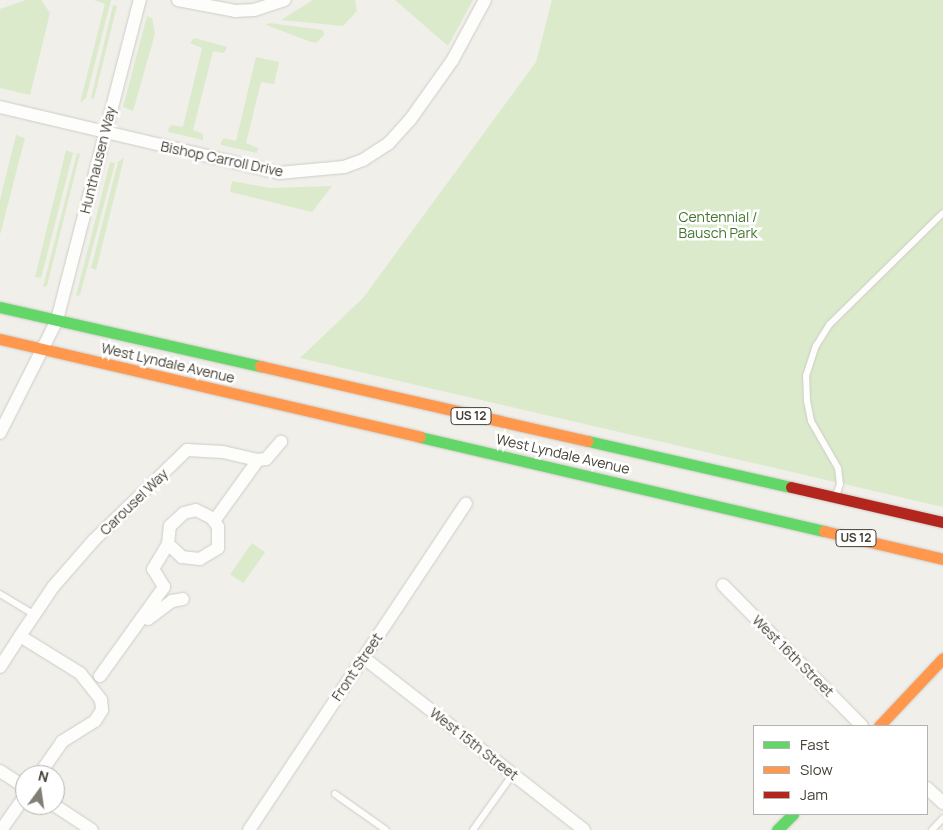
<!DOCTYPE html>
<style>
body{margin:0}
#map{position:relative;width:943px;height:830px;overflow:hidden;background:#f0efea;font-family:Manrope,sans-serif}
div>[style]{position:absolute}
[style*='--x']{left:calc(var(--x)*1px);top:calc(var(--y)*1px);width:calc(var(--w)*1px);rotate:calc(var(--a)*1deg)}
.green>*{inset:0;background:#dbeacb;transform-origin:0 0}
.roads{filter:drop-shadow(0 0 1px #ceccc7) drop-shadow(0 0 1px #ceccc7)}
.lane>*{height:6px;margin:-3px;padding:0 3px;transform-origin:3px;border-radius:3px;background:#fdfdfc}
.street>*{height:12px;margin:-6px;padding:0 6px;transform-origin:6px;border-radius:6px;background:#fdfdfc}
.fast>*{height:11px;margin:-5.5px;padding:0 5.5px;transform-origin:5.5px;border-radius:5.5px;background:#63d668}
.slow>*{height:11px;margin:-5.5px;padding:0 5.5px;transform-origin:5.5px;border-radius:5.5px;background:#ff974d}
.jam>*{height:11px;margin:-5.5px;padding:0 5.5px;transform-origin:5.5px;border-radius:5.5px;background:#b3261e}
span{translate:-50% -50%;white-space:nowrap;text-align:center;line-height:1.15;-webkit-text-stroke:5px #fff;paint-order:stroke}
.shield-label span{padding:1px 4px;background:#fff;border:1px solid;border-radius:4px;-webkit-text-stroke-width:0}
.shield-label{font-size:12px;color:#454136;font-weight:700}
.street-label{font-size:14px;color:#454136}
.park-label{font-size:14px;color:#42752c}
.legend{position:absolute;left:753px;top:725px;width:175px;height:90px;box-sizing:border-box;background:#fff;border:1px solid #b5b3af;margin:0;padding:6px 9px;list-style:none;font-size:15px;color:#454136}
.legend li{display:flex;align-items:center;gap:10px;height:25px}
.legend b{width:25px;border:1px solid #b5b3af}
.north{position:absolute;left:15px;top:765px;width:50px;height:50px;box-sizing:border-box;background:#fff;border:1px solid #b5b3af;border-radius:50%;rotate:14deg;font-size:14px;font-weight:700;line-height:20px;text-align:center;color:#454136}
.north::after{content:'';display:block;margin:auto;width:18px;height:22px;background:#817e75;clip-path:polygon(50% 0,100% 100%,50% 72%,0 100%)}
</style>
<div id="map">
<div class="green">
<i style="clip-path:polygon(26px 0,41px 0,50px 13px,30px 95px,0 88px,0 9px)"></i>
<i style="clip-path:polygon(94px 0,111px 0,86px 98px,80px 103px,105px 4px)"></i>
<i style="clip-path:polygon(313px 0,355px 0,357px 11px,343px 26px,281px 20px)"></i>
<i style="clip-path:polygon(395px 0,473px 0,448px 46px)"></i>
<i style="clip-path:polygon(552px 0,943px 0,943px 507px,300px 358px,363px 298px,536px 62px)"></i>
<i style="clip-path:polygon(113px 5px,117px 6px,94px 99px,91px 98px)"></i>
<i style="clip-path:polygon(147px 16px,152px 18px,155px 34px,133px 111px,123px 107px)"></i>
<i style="clip-path:polygon(269px 23px,323px 30px,324px 35px,316px 43px,311px 42px,266px 25px)"></i>
<i style="clip-path:polygon(194px 38px,227px 47px,224px 53px,213px 51px,193px 130px,203px 134px,203px 140px,169px 132px,168px 129px,172px 125px,183px 127px,202px 48px,190px 43px)"></i>
<i style="clip-path:polygon(256px 57px,279px 62px,274px 84px,261px 82px,246px 143px,258px 148px,257px 153px,221px 145px,221px 142px,224px 138px,236px 141px)"></i>
<i style="clip-path:polygon(16px 135px,25px 138px,0 235px,0 200px)"></i>
<i style="clip-path:polygon(66px 150px,73px 153px,41px 278px,35px 277px)"></i>
<i style="clip-path:polygon(77px 153px,80px 154px,47px 286px,43px 287px)"></i>
<i style="clip-path:polygon(124px 158px,96px 270px,91px 268px,118px 162px)"></i>
<i style="clip-path:polygon(110px 162px,115px 163px,80px 295px,76px 296px)"></i>
<i style="clip-path:polygon(232px 181px,270px 188px,332px 186px,312px 212px,230px 192px)"></i>
<i style="left:252px;top:543px;width:16px;height:38px;rotate:35deg"></i>
</div>
<div class="roads">
<div class="lane">
<i style="--x:837;--y:493;--w:9;--a:-72"></i>
<i style="--x:840;--y:484;--w:16;--a:-97"></i>
<i style="--x:838;--y:468;--w:54;--a:-119.9"></i>
<i style="--x:811;--y:421;--w:20;--a:-101"></i>
<i style="--x:807;--y:401;--w:25;--a:-92"></i>
<i style="--x:806;--y:376;--w:32;--a:-72"></i>
<i style="--x:816;--y:346;--w:26;--a:-58"></i>
<i style="--x:830;--y:324;--w:158;--a:-44.5"></i>
<i style="--x:0;--y:594;--w:39;--a:31"></i>
<i style="--x:335;--y:794;--w:62;--a:35.2"></i>
<i style="--x:473;--y:830;--w:69;--a:-54.5"></i>
<i style="--x:932;--y:830;--w:16;--a:-47"></i>
</div>
<div class="street">
<i style="--x:178;--y:0;--w:58;--a:10.9"></i>
<i style="--x:235;--y:11;--w:19;--a:-3"></i>
<i style="--x:254;--y:10;--w:32;--a:-18"></i>
<i style="--x:0;--y:107;--w:287;--a:13.3"></i>
<i style="--x:279;--y:173;--w:65;--a:-5.3"></i>
<i style="--x:344;--y:167;--w:20;--a:-20"></i>
<i style="--x:363;--y:160;--w:31;--a:-33"></i>
<i style="--x:389;--y:143;--w:31;--a:-48"></i>
<i style="--x:410;--y:120;--w:72;--a:-54.6"></i>
<i style="--x:452;--y:61;--w:69;--a:-61.6"></i>
<i style="--x:0;--y:433;--w:127;--a:-63.2"></i>
<i style="--x:57;--y:320;--w:331;--a:-75.5"></i>
<i style="--x:214;--y:521;--w:75;--a:-54.2"></i>
<i style="--x:723;--y:585;--w:198;--a:45.4"></i>
<i style="--x:148;--y:619;--w:30;--a:-37"></i>
<i style="--x:172;--y:601;--w:11;--a:-10"></i>
<i style="--x:20;--y:636;--w:59;--a:-56"></i>
<i style="--x:53;--y:587;--w:62;--a:-48.9"></i>
<i style="--x:94;--y:540;--w:129;--a:-44.1"></i>
<i style="--x:187;--y:450;--w:36;--a:3"></i>
<i style="--x:223;--y:452;--w:36;--a:13"></i>
<i style="--x:258;--y:460;--w:8;--a:-7"></i>
<i style="--x:266;--y:459;--w:23;--a:-49"></i>
<i style="--x:364;--y:658;--w:279;--a:38"></i>
<i style="--x:0;--y:667;--w:37;--a:-57"></i>
<i style="--x:20;--y:636;--w:70;--a:31.7"></i>
<i style="--x:80;--y:673;--w:34;--a:52"></i>
<i style="--x:101;--y:700;--w:10;--a:84"></i>
<i style="--x:102;--y:710;--w:13;--a:122"></i>
<i style="--x:95;--y:721;--w:39;--a:148"></i>
<i style="--x:62;--y:742;--w:40;--a:124.9"></i>
<i style="--x:100;--y:676;--w:110;--a:-54.3"></i>
<i style="--x:164;--y:587;--w:21;--a:-121"></i>
<i style="--x:153;--y:569;--w:29;--a:-59"></i>
<i style="--x:168;--y:544;--w:18;--a:-84"></i>
<i style="--x:170;--y:526;--w:19;--a:-43"></i>
<i style="--x:184;--y:513;--w:12;--a:-14"></i>
<i style="--x:196;--y:510;--w:18;--a:27"></i>
<i style="--x:212;--y:518;--w:11;--a:56"></i>
<i style="--x:218;--y:527;--w:21;--a:90"></i>
<i style="--x:218;--y:548;--w:21;--a:149"></i>
<i style="--x:200;--y:559;--w:18;--a:-174"></i>
<i style="--x:182;--y:557;--w:19;--a:-137"></i>
<i style="--x:0;--y:771;--w:30;--a:33"></i>
<i style="--x:927;--y:788;--w:22;--a:43"></i>
<i style="--x:54;--y:805;--w:45;--a:33.3"></i>
<i style="--x:1;--y:830;--w:42;--a:-54.8"></i>
<i style="--x:249;--y:830;--w:392;--a:-56.4"></i>
</div>
<div class="fast">
<i style="--x:0;--y:307;--w:267;--a:12.8"></i>
<i style="--x:420;--y:437;--w:415;--a:13.1"></i>
<i style="--x:588;--y:441;--w:208;--a:12.8"></i>
<i style="--x:777;--y:830;--w:23;--a:-45"></i>
</div>
<div class="slow">
<i style="--x:0;--y:339;--w:431;--a:13.1"></i>
<i style="--x:260;--y:366;--w:336;--a:12.9"></i>
<i style="--x:824;--y:531;--w:122;--a:13.2"></i>
<i style="--x:879;--y:726;--w:93;--a:-46.7"></i>
</div>
<div class="jam">
<i style="--x:791;--y:487;--w:156;--a:13"></i>
</div>
</div>
<div class="shield-label">
<span style="left:471px;top:416px">US 12</span>
<span style="left:856px;top:538px">US 12</span>
</div>
<div class="street-label">
<span style="left:222px;top:159px;rotate:12deg">Bishop Carroll Drive</span>
<span style="left:98px;top:160px;rotate:-76deg">Hunthausen Way</span>
<span style="left:168px;top:363px;rotate:13deg">West Lyndale Avenue</span>
<span style="left:563px;top:454px;rotate:13deg">West Lyndale Avenue</span>
<span style="left:134px;top:502px;rotate:-44deg">Carousel Way</span>
<span style="left:793px;top:656px;rotate:45deg">West 16th Street</span>
<span style="left:357px;top:667px;rotate:-56deg">Front Street</span>
<span style="left:474px;top:744px;rotate:38deg">West 15th Street</span>
</div>
<div class="park-label">
<span style="left:718px;top:225px">Centennial /<br>Bausch Park</span>
</div>
<ul class="legend">
<li><b style="height:6px;background:#63d668"></b>Fast</li>
<li><b style="height:6px;background:#ff974d"></b>Slow</li>
<li><b style="height:6px;background:#b3261e"></b>Jam</li>
</ul>
<div class="north">N</div>
</div>
